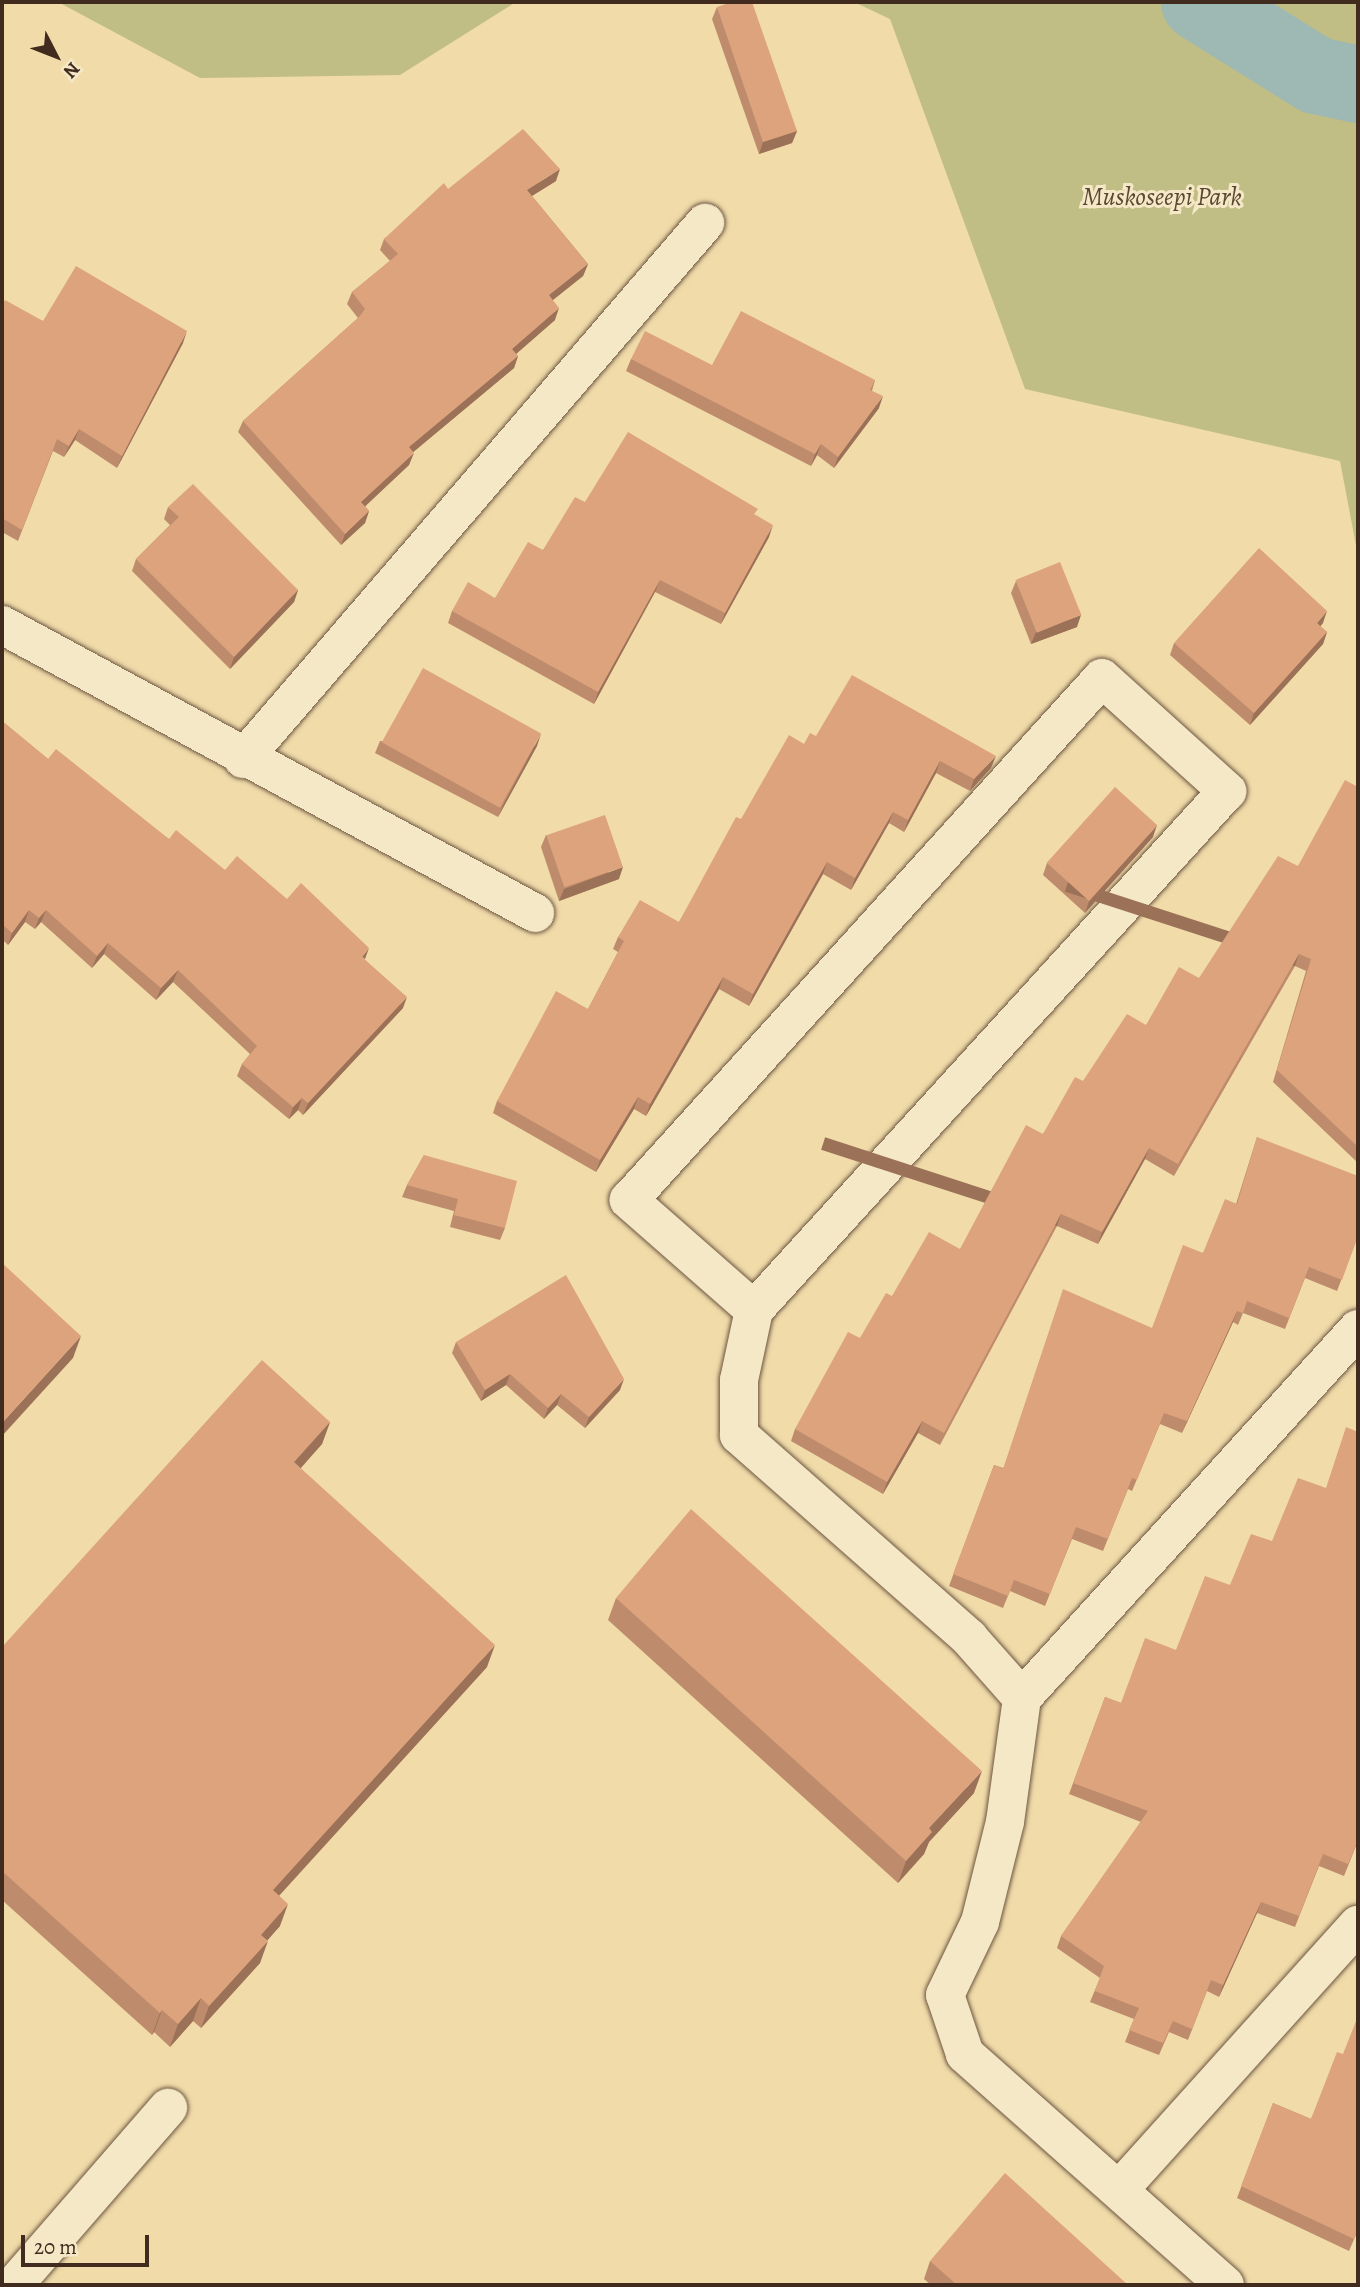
<!DOCTYPE html>
<style>
body{margin:0}
#map{position:relative;width:1360px;height:2287px;overflow:hidden;background:#f0dba9;font-family:Alegreya,serif}
div>[style]{position:absolute}
[style*='--x']{left:calc(var(--x)*1px);top:calc(var(--y)*1px);width:calc(var(--w)*1px);rotate:calc(var(--a)*1deg)}
.green>*{inset:0;background:#c0be84}
.river>*{height:77px;margin:-38.5px;padding:0 38.5px;transform-origin:38.5px;border-radius:38.5px;background:#9eb8b3}
.roads{filter:drop-shadow(0 0 2px #6d5641) drop-shadow(0 0 2px #6d5641)}
.minor>*{height:38px;margin:-19px;padding:0 19px;transform-origin:19px;border-radius:19px;background:#f5e8c7}
.wall>*{inset:0;background:#be8c6c}
.shaded-wall>*{inset:0;background:#9b7258;transform-origin:0 0}
.building>*{inset:0;background:#dda37d;transform-origin:0 0}
span{translate:-50% -50%;white-space:nowrap;text-align:center;line-height:1.15;-webkit-text-stroke:6px #f5e8c7;paint-order:stroke}
.park-label{font-size:26px;color:#5a4832;font-style:italic}
.frame{position:absolute;inset:0;border:4px solid #412a1e;pointer-events:none}
.north{position:absolute;left:21px;top:21px;width:70px;height:70px;-webkit-text-stroke:5px #f5e8c7;paint-order:stroke;rotate:132deg;font-size:19px;font-weight:700;line-height:28px;text-align:center;color:#412a1e}
.north::after{content:'';display:block;margin:auto;width:24px;height:32px;background:#412a1e;clip-path:polygon(50% 0,100% 100%,50% 72%,0 100%)}
.scale{position:absolute;left:21px;top:2235px;width:128px;height:32px;box-sizing:border-box;border:4px solid #412a1e;border-top:0;padding-left:9px;font-size:21px;line-height:24px;white-space:nowrap;color:#412a1e;-webkit-text-stroke:5px #f5e8c7;paint-order:stroke}
</style>
<div id="map">
<div class="green">
<i style="clip-path:polygon(58px 2px,516px 2px,400px 75px,200px 78px)"></i>
<i style="clip-path:polygon(854px 2px,1358px 2px,1358px 556px,1340px 461px,1025px 389px,890px 19px)"></i>
</div>
<div class="river">
<i style="--x:1199;--y:2;--w:138;--a:32"></i>
<i style="--x:1316;--y:75;--w:43;--a:12.1"></i>
</div>
<div class="roads">
<div class="minor">
<i style="--x:2;--y:625;--w:606;--a:28.38"></i>
<i style="--x:243;--y:759;--w:708;--a:-49.24"></i>
<i style="--x:754;--y:1310;--w:167;--a:-138.7"></i>
<i style="--x:629;--y:1200;--w:704;--a:-47.82"></i>
<i style="--x:1102;--y:678;--w:169;--a:42.1"></i>
<i style="--x:1227;--y:791;--w:702;--a:132.35"></i>
<i style="--x:754;--y:1310;--w:72;--a:102.1"></i>
<i style="--x:739;--y:1380;--w:55;--a:90"></i>
<i style="--x:739;--y:1435;--w:307;--a:41.4"></i>
<i style="--x:969;--y:1638;--w:80;--a:48.5"></i>
<i style="--x:1119;--y:2190;--w:357;--a:-48"></i>
<i style="--x:14;--y:2285;--w:235;--a:-49"></i>
<i style="--x:1225;--y:2285;--w:348;--a:-138.4"></i>
<i style="--x:965;--y:2054;--w:62;--a:-108.7"></i>
<i style="--x:945;--y:1995;--w:81;--a:-64.4"></i>
<i style="--x:980;--y:1922;--w:103;--a:-76"></i>
<i style="--x:1005;--y:1822;--w:125;--a:-82.2"></i>
<i style="--x:1022;--y:1698;--w:499;--a:-47.7"></i>
</div>
</div>
<div class="wall">
<i style="clip-path:polygon(717px 7px,797px 131px,792px 143px,759px 154px,712px 19px)"></i>
<i style="clip-path:polygon(556px 181px,532px 196px,588px 264px,583px 276px,553px 300px,555px 320px,516px 354px,518px 356px,514px 368px,413px 452px,409px 465px,365px 506px,369px 511px,365px 523px,341px 545px,238px 432px,243px 421px,358px 318px,347px 304px,352px 292px,390px 261px,380px 250px,384px 239px,448px 189px)"></i>
<i style="clip-path:polygon(2px 306px,43px 321px,183px 343px,117px 468px,75px 440px,64px 457px,53px 451px,18px 541px,2px 532px)"></i>
<i style="clip-path:polygon(631px 359px,875px 380px,872px 391px,879px 408px,834px 468px,817px 455px,811px 466px,626px 371px)"></i>
<i style="clip-path:polygon(585px 502px,755px 515px,769px 537px,721px 624px,655px 592px,594px 704px,448px 623px,452px 611px,495px 598px,543px 550px)"></i>
<i style="clip-path:polygon(168px 507px,298px 590px,294px 602px,230px 669px,132px 571px,136px 559px,170px 525px,164px 519px)"></i>
<i style="clip-path:polygon(1016px 581px,1077px 627px,1031px 644px,1011px 593px)"></i>
<i style="clip-path:polygon(1323px 623px,1320px 626px,1327px 632px,1323px 644px,1250px 725px,1170px 655px,1174px 643px)"></i>
<i style="clip-path:polygon(2px 721px,48px 759px,169px 839px,225px 870px,287px 899px,365px 960px,403px 1008px,303px 1115px,298px 1110px,289px 1119px,237px 1076px,242px 1064px,250px 1054px,173px 982px,156px 1000px,104px 954px,92px 968px,41px 922px,35px 929px,25px 922px,8px 945px,2px 939px)"></i>
<i style="clip-path:polygon(816px 736px,991px 768px,970px 791px,936px 773px,904px 832px,889px 823px,851px 890px,823px 874px,749px 1006px,719px 989px,646px 1116px,634px 1109px,596px 1172px,493px 1113px,497px 1101px,588px 1009px,618px 952px,613px 949px,618px 937px,679px 922px,741px 819px,804px 744px)"></i>
<i style="clip-path:polygon(380px 741px,537px 746px,498px 817px,375px 753px)"></i>
<i style="clip-path:polygon(1358px 787px,1358px 1163px,1273px 1082px,1306px 971px,1295px 966px,1174px 1176px,1145px 1159px,1098px 1244px,1057px 1226px,940px 1445px,918px 1433px,883px 1494px,791px 1441px,795px 1429px,860px 1338px,892px 1296px,960px 1249px,1043px 1134px,1083px 1081px,1146px 1025px,1199px 978px,1298px 866px)"></i>
<i style="clip-path:polygon(546px 835px,619px 879px,559px 901px,541px 847px)"></i>
<i style="clip-path:polygon(1153px 837px,1085px 913px,1043px 875px,1047px 863px)"></i>
<i style="clip-path:polygon(1257px 1137px,1358px 1236px,1337px 1291px,1305px 1278px,1285px 1329px,1243px 1313px,1238px 1325px,1233px 1322px,1182px 1433px,1160px 1424px,1132px 1491px,1128px 1489px,1103px 1551px,1072px 1539px,1045px 1606px,1010px 1591px,1003px 1608px,949px 1586px,994px 1465px,1003px 1468px,1152px 1328px,1236px 1204px)"></i>
<i style="clip-path:polygon(424px 1155px,505px 1228px,500px 1240px,450px 1227px,454px 1211px,402px 1197px,407px 1185px)"></i>
<i style="clip-path:polygon(456px 1342px,620px 1390px,585px 1428px,557px 1405px,544px 1419px,506px 1385px,481px 1401px,452px 1353px)"></i>
<i style="clip-path:polygon(330px 1422px,322px 1444px,300px 1468px,487px 1667px,279px 1896px,280px 1926px,267px 1940px,260px 1963px,201px 2028px,193px 2021px,170px 2047px,154px 2032px,152px 2035px,2px 1900px,2px 1647px)"></i>
<i style="clip-path:polygon(1272px 1541px,1358px 1841px,1344px 1876px,1319px 1866px,1295px 1927px,1257px 1913px,1219px 1997px,1207px 1991px,1188px 2040px,1169px 2032px,1159px 2055px,1125px 2042px,1134px 2019px,1090px 2002px,1100px 1978px,1057px 1948px,1061px 1936px,1141px 1822px,1069px 1794px,1105px 1697px,1121px 1703px,1176px 1650px,1230px 1585px)"></i>
<i style="clip-path:polygon(616px 1598px,974px 1793px,929px 1842px,924px 1854px,898px 1883px,608px 1620px)"></i>
<i style="clip-path:polygon(1343px 2054px,1358px 2230px,1349px 2251px,1237px 2198px,1273px 2103px,1311px 2119px)"></i>
<i style="clip-path:polygon(930px 2261px,1128px 2285px,931px 2285px,924px 2279px)"></i>
</div>
<div class="shaded-wall">
<i style="clip-path:polygon(797px 131px,792px 143px,759px 154px,763px 142px)"></i>
<i style="clip-path:polygon(560px 169px,556px 181px,522px 202px,527px 190px)"></i>
<i style="clip-path:polygon(588px 264px,583px 276px,544px 307px,549px 295px)"></i>
<i style="clip-path:polygon(559px 308px,555px 320px,508px 361px,512px 349px)"></i>
<i style="clip-path:polygon(187px 331px,183px 343px,117px 468px,122px 456px)"></i>
<i style="clip-path:polygon(518px 356px,514px 368px,405px 459px,409px 447px)"></i>
<i style="clip-path:polygon(883px 396px,879px 408px,834px 468px,838px 457px)"></i>
<i style="clip-path:polygon(79px 429px,75px 440px,64px 457px,69px 446px)"></i>
<i style="clip-path:polygon(821px 444px,817px 455px,811px 466px,815px 454px)"></i>
<i style="clip-path:polygon(414px 453px,409px 465px,357px 514px,361px 502px)"></i>
<i style="clip-path:polygon(369px 511px,365px 523px,341px 545px,345px 534px)"></i>
<i style="clip-path:polygon(773px 525px,769px 537px,721px 624px,725px 613px)"></i>
<i style="clip-path:polygon(660px 580px,655px 592px,594px 704px,598px 692px)"></i>
<i style="clip-path:polygon(298px 590px,294px 602px,230px 669px,234px 657px)"></i>
<i style="clip-path:polygon(1327px 611px,1323px 623px,1313px 635px,1317px 623px)"></i>
<i style="clip-path:polygon(1081px 615px,1077px 627px,1031px 644px,1036px 632px)"></i>
<i style="clip-path:polygon(1327px 632px,1323px 644px,1250px 725px,1254px 713px)"></i>
<i style="clip-path:polygon(541px 734px,537px 746px,498px 817px,503px 805px)"></i>
<i style="clip-path:polygon(996px 756px,991px 768px,970px 791px,974px 779px)"></i>
<i style="clip-path:polygon(940px 761px,936px 773px,904px 832px,908px 820px)"></i>
<i style="clip-path:polygon(893px 812px,889px 823px,851px 890px,855px 878px)"></i>
<i style="clip-path:polygon(1157px 825px,1153px 837px,1085px 913px,1089px 901px)"></i>
<i style="clip-path:polygon(827px 862px,823px 874px,749px 1006px,753px 994px)"></i>
<i style="clip-path:polygon(623px 867px,619px 879px,559px 901px,564px 889px)"></i>
<i style="clip-path:polygon(29px 910px,25px 922px,8px 945px,12px 933px)"></i>
<i style="clip-path:polygon(46px 910px,41px 922px,35px 929px,39px 918px)"></i>
<i style="clip-path:polygon(108px 943px,104px 954px,92px 968px,97px 956px)"></i>
<i style="clip-path:polygon(369px 948px,365px 959px,362px 957px)"></i>
<i style="left:1299px;top:954px;width:13px;height:242px;rotate:108deg"></i>
<i style="clip-path:polygon(178px 970px,173px 982px,156px 1000px,161px 988px)"></i>
<i style="clip-path:polygon(723px 977px,719px 989px,646px 1116px,650px 1104px)"></i>
<i style="clip-path:polygon(407px 997px,403px 1008px,303px 1115px,308px 1103px)"></i>
<i style="clip-path:polygon(638px 1097px,634px 1109px,596px 1172px,600px 1160px)"></i>
<i style="clip-path:polygon(302px 1098px,298px 1110px,289px 1119px,293px 1107px)"></i>
<i style="clip-path:polygon(1149px 1148px,1145px 1159px,1098px 1244px,1102px 1232px)"></i>
<i style="left:1061px;top:1214px;width:13px;height:248px;rotate:108deg"></i>
<i style="clip-path:polygon(1237px 1311px,1233px 1322px,1182px 1433px,1187px 1421px)"></i>
<i style="clip-path:polygon(81px 1336px,73px 1358px,2px 1436px,2px 1423px)"></i>
<i style="clip-path:polygon(510px 1374px,506px 1385px,481px 1401px,485px 1390px)"></i>
<i style="clip-path:polygon(624px 1379px,620px 1390px,585px 1428px,589px 1417px)"></i>
<i style="clip-path:polygon(561px 1394px,557px 1405px,544px 1419px,548px 1408px)"></i>
<i style="clip-path:polygon(922px 1421px,918px 1433px,883px 1494px,887px 1482px)"></i>
<i style="clip-path:polygon(330px 1422px,322px 1444px,286px 1485px,294px 1462px)"></i>
<i style="clip-path:polygon(495px 1645px,487px 1667px,264px 1912px,273px 1890px)"></i>
<i style="clip-path:polygon(982px 1771px,974px 1793px,929px 1842px,924px 1854px,898px 1883px,906px 1861px,929px 1828px)"></i>
<i style="clip-path:polygon(1261px 1902px,1257px 1913px,1219px 1997px,1223px 1985px)"></i>
<i style="clip-path:polygon(288px 1904px,280px 1926px,253px 1957px,261px 1935px)"></i>
<i style="clip-path:polygon(268px 1941px,260px 1963px,201px 2028px,209px 2006px)"></i>
<i style="clip-path:polygon(201px 1998px,193px 2021px,170px 2047px,178px 2024px)"></i>
<i style="clip-path:polygon(162px 2010px,154px 2032px,152px 2035px,160px 2013px)"></i>
</div>
<div class="building">
<i style="clip-path:polygon(732px 2px,752px 2px,797px 131px,763px 142px,717px 7px)"></i>
<i style="clip-path:polygon(523px 129px,560px 169px,527px 190px,588px 264px,549px 295px,559px 308px,512px 349px,518px 356px,409px 447px,414px 453px,361px 502px,369px 511px,345px 534px,243px 421px,359px 317px,365px 309px,352px 292px,398px 254px,384px 239px,444px 183px,448px 189px)"></i>
<i style="clip-path:polygon(76px 266px,187px 331px,122px 456px,79px 429px,69px 446px,57px 439px,22px 530px,2px 518px,2px 306px,5px 300px,43px 321px)"></i>
<i style="clip-path:polygon(741px 311px,875px 380px,870px 390px,883px 396px,838px 457px,821px 444px,815px 454px,631px 359px,645px 331px,712px 365px)"></i>
<i style="clip-path:polygon(628px 432px,758px 509px,754px 514px,773px 525px,725px 613px,660px 580px,598px 692px,452px 611px,468px 582px,495px 598px,528px 542px,543px 550px,575px 497px,585px 502px)"></i>
<i style="clip-path:polygon(193px 484px,298px 590px,234px 657px,136px 559px,179px 517px,168px 507px)"></i>
<i style="clip-path:polygon(1259px 548px,1327px 611px,1317px 623px,1327px 632px,1254px 713px,1174px 643px)"></i>
<i style="left:1060px;top:562px;width:57px;height:48px;rotate:68deg"></i>
<i style="left:423px;top:668px;width:135px;height:85px;rotate:29deg"></i>
<i style="clip-path:polygon(852px 675px,996px 756px,974px 779px,940px 761px,908px 820px,893px 812px,855px 878px,827px 862px,753px 994px,723px 977px,650px 1104px,638px 1097px,600px 1160px,497px 1101px,556px 991px,588px 1009px,624px 941px,618px 937px,640px 900px,679px 922px,736px 817px,741px 819px,789px 735px,804px 744px,810px 733px,816px 736px)"></i>
<i style="clip-path:polygon(2px 721px,48px 759px,56px 749px,169px 839px,176px 830px,225px 870px,237px 856px,287px 899px,301px 883px,369px 948px,362px 957px,407px 997px,308px 1103px,302px 1098px,293px 1107px,242px 1064px,257px 1046px,178px 970px,161px 988px,108px 943px,97px 956px,46px 910px,39px 918px,29px 910px,12px 933px,2px 924px)"></i>
<i style="clip-path:polygon(1345px 780px,1358px 787px,1358px 1147px,1277px 1070px,1311px 959px,1299px 954px,1178px 1164px,1149px 1148px,1102px 1232px,1061px 1214px,944px 1433px,922px 1421px,887px 1482px,795px 1429px,848px 1332px,860px 1338px,886px 1293px,892px 1296px,929px 1232px,960px 1249px,1026px 1125px,1043px 1134px,1075px 1077px,1083px 1081px,1127px 1014px,1146px 1025px,1179px 967px,1199px 978px,1278px 856px,1298px 866px)"></i>
<i style="left:1115px;top:787px;width:57px;height:102px;rotate:42deg"></i>
<i style="left:605px;top:815px;width:55px;height:62px;rotate:71deg"></i>
<i style="clip-path:polygon(1257px 1137px,1358px 1176px,1358px 1236px,1342px 1280px,1309px 1267px,1289px 1318px,1247px 1301px,1243px 1313px,1237px 1311px,1187px 1421px,1164px 1413px,1137px 1480px,1132px 1478px,1108px 1539px,1076px 1527px,1050px 1594px,1014px 1580px,1008px 1596px,953px 1574px,994px 1465px,1003px 1469px,1063px 1289px,1152px 1328px,1183px 1245px,1203px 1253px,1225px 1199px,1237px 1204px)"></i>
<i style="clip-path:polygon(424px 1155px,517px 1181px,505px 1228px,454px 1215px,458px 1199px,407px 1185px)"></i>
<i style="clip-path:polygon(2px 1263px,81px 1336px,2px 1423px)"></i>
<i style="clip-path:polygon(566px 1275px,624px 1379px,589px 1417px,561px 1394px,548px 1408px,510px 1374px,485px 1390px,456px 1342px)"></i>
<i style="clip-path:polygon(262px 1360px,330px 1422px,294px 1462px,495px 1645px,273px 1890px,288px 1904px,261px 1935px,268px 1941px,209px 2006px,201px 1998px,178px 2024px,162px 2010px,160px 2013px,2px 1871px,2px 1647px)"></i>
<i style="clip-path:polygon(1346px 1427px,1358px 1432px,1358px 1840px,1348px 1864px,1323px 1854px,1299px 1916px,1261px 1902px,1223px 1985px,1211px 1980px,1192px 2029px,1173px 2021px,1163px 2043px,1129px 2030px,1139px 2008px,1095px 1991px,1104px 1966px,1061px 1936px,1148px 1811px,1073px 1783px,1105px 1697px,1121px 1703px,1145px 1638px,1176px 1650px,1205px 1576px,1230px 1585px,1251px 1534px,1272px 1541px,1298px 1478px,1326px 1488px)"></i>
<i style="clip-path:polygon(691px 1509px,982px 1771px,929px 1828px,932px 1832px,906px 1861px,616px 1598px)"></i>
<i style="clip-path:polygon(1358px 2016px,1358px 2228px,1354px 2239px,1241px 2186px,1273px 2103px,1311px 2119px,1337px 2052px,1343px 2054px)"></i>
<i style="clip-path:polygon(1005px 2173px,1128px 2285px,957px 2285px,930px 2261px)"></i>
</div>
<div class="park-label">
<span style="left:1162px;top:197px">Muskoseepi Park</span>
</div>
<div class="frame"></div>
<div class="north">N</div>
<div class="scale">20 m</div>
</div>
